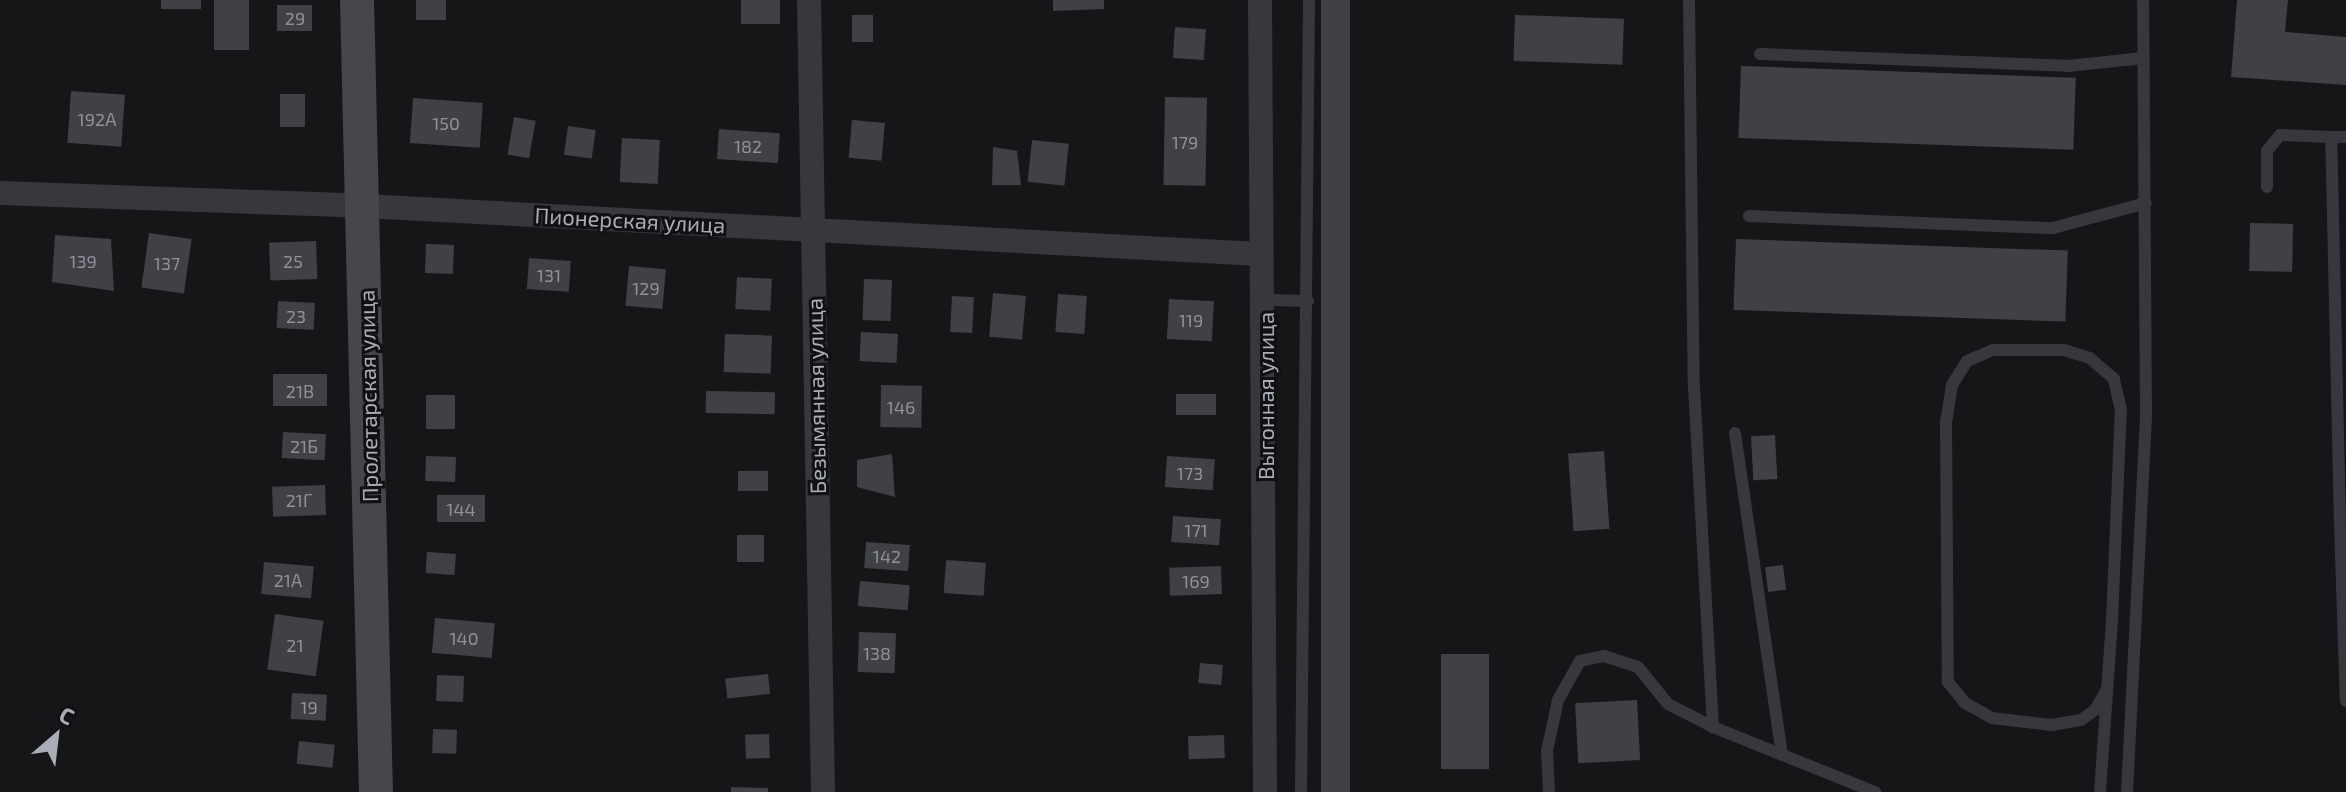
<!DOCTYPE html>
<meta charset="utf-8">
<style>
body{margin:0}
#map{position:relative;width:2346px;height:792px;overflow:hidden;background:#161618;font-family:"Exo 2",sans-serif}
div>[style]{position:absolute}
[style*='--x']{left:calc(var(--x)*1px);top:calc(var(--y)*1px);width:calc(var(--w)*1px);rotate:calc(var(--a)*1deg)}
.building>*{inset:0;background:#404145;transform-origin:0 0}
.lane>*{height:12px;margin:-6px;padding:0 6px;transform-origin:6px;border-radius:6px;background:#37383d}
.street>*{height:24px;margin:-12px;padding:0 12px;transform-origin:12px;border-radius:12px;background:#37383d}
.secondary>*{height:34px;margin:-17px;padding:0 17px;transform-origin:17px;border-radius:17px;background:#45474d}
span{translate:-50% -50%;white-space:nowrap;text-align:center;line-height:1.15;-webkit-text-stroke:6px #111113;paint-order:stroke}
.number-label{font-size:18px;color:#8e929b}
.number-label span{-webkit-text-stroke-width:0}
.street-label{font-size:22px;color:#a8adb8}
.north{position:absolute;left:16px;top:696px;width:80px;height:80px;-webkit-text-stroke:6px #111113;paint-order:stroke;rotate:28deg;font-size:22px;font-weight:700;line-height:32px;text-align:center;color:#a8adb8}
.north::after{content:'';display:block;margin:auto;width:28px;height:36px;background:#a8adb8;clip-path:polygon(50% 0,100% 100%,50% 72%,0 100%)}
</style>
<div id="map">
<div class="building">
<i style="left:161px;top:0;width:40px;height:9px"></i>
<i style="left:214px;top:0;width:35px;height:50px"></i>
<i style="left:416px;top:0;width:30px;height:20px"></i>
<i style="left:741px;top:0;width:39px;height:24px"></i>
<i style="clip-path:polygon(1053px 0,1104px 0,1104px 9px,1053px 11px)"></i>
<i style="left:1321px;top:0;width:29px;height:792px"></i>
<i style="clip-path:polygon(2237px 0,2288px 0,2285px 32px,2346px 37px,2346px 85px,2231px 77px)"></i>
<i style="left:312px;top:5px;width:26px;height:35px;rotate:90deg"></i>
<i style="left:852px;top:15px;width:21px;height:27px"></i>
<i style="left:1515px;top:15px;width:109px;height:46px;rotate:2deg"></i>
<i style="left:1175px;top:27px;width:31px;height:31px;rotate:4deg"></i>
<i style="left:1741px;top:66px;width:335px;height:72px;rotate:2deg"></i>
<i style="left:71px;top:91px;width:54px;height:52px;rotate:4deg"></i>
<i style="left:280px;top:94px;width:25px;height:33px"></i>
<i style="left:1165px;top:97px;width:42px;height:88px;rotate:1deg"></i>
<i style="left:413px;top:98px;width:70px;height:45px;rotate:4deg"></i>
<i style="left:514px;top:117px;width:22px;height:38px;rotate:10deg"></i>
<i style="left:852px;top:120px;width:33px;height:38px;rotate:5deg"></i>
<i style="left:568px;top:126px;width:28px;height:29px;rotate:8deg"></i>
<i style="left:719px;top:129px;width:61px;height:30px;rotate:4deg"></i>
<i style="left:622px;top:138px;width:38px;height:44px;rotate:3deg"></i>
<i style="left:1032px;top:140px;width:37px;height:42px;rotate:6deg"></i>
<i style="clip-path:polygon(993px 147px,1017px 151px,1021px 185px,992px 185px)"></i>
<i style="left:2250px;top:223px;width:43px;height:48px;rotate:1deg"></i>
<i style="left:149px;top:233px;width:43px;height:55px;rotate:8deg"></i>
<i style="clip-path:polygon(55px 235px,111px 239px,114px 291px,52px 282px)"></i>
<i style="left:1736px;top:239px;width:332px;height:71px;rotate:2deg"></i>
<i style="left:316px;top:241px;width:38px;height:47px;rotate:88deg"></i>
<i style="left:426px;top:244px;width:28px;height:29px;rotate:2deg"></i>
<i style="left:529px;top:258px;width:42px;height:31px;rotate:4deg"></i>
<i style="left:629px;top:266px;width:37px;height:40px;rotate:5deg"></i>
<i style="left:737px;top:277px;width:35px;height:32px;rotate:3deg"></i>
<i style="left:864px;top:279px;width:28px;height:41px;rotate:2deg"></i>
<i style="left:993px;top:293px;width:33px;height:44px;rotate:5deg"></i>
<i style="left:1058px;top:294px;width:29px;height:38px;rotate:4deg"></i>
<i style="left:952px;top:296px;width:22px;height:36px;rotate:3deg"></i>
<i style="left:1169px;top:299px;width:45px;height:40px;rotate:3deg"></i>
<i style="left:278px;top:301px;width:37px;height:27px;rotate:3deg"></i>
<i style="left:861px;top:332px;width:37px;height:29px;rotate:3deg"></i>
<i style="left:725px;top:334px;width:47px;height:38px;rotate:2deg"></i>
<i style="left:327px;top:374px;width:32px;height:54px;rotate:90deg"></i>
<i style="left:881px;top:385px;width:41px;height:42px;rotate:1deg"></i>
<i style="left:706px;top:391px;width:69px;height:22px;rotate:1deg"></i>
<i style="left:1216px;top:394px;width:21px;height:40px;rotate:90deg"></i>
<i style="left:426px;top:395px;width:29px;height:34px"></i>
<i style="left:283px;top:432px;width:43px;height:26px;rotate:3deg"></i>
<i style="left:1775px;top:435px;width:44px;height:24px;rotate:87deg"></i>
<i style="left:1604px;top:451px;width:78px;height:36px;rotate:86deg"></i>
<i style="clip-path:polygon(892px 454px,895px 497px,857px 487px,857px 460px)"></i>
<i style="left:426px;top:456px;width:30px;height:25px;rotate:2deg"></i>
<i style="left:1167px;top:456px;width:48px;height:31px;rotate:4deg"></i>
<i style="left:738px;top:471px;width:30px;height:20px"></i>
<i style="left:325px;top:485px;width:30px;height:53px;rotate:88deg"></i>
<i style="left:437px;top:495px;width:48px;height:27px"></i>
<i style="left:1173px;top:516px;width:48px;height:26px;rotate:4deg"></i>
<i style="left:764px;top:535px;width:27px;height:27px;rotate:90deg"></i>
<i style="left:866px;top:542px;width:44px;height:26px;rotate:4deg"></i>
<i style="left:427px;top:552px;width:29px;height:21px;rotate:4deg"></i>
<i style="left:946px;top:560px;width:40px;height:33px;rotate:4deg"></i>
<i style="left:264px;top:562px;width:50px;height:32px;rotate:5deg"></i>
<i style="left:1783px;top:565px;width:25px;height:18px;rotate:83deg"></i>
<i style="left:1221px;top:566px;width:28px;height:52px;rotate:88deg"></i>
<i style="left:860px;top:581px;width:50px;height:25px;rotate:5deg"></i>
<i style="left:275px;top:614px;width:49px;height:56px;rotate:8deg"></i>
<i style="left:435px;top:618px;width:60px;height:35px;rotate:5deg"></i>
<i style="left:859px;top:632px;width:37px;height:40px;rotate:2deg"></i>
<i style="left:1441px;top:654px;width:48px;height:115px"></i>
<i style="left:1200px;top:663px;width:23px;height:20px;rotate:5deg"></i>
<i style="left:768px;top:674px;width:20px;height:43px;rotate:84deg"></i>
<i style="left:437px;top:675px;width:27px;height:26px;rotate:2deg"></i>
<i style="left:292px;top:693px;width:35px;height:26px;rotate:3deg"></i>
<i style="left:1637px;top:700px;width:60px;height:62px;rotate:87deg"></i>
<i style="left:433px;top:729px;width:24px;height:24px;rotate:2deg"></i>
<i style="left:769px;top:734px;width:24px;height:24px;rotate:88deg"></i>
<i style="left:1224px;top:735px;width:23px;height:36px;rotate:88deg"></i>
<i style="left:299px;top:741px;width:36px;height:23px;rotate:6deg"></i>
<i style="clip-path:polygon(731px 787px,768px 788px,768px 792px,731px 792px)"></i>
</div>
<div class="lane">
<i style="--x:1689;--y:0;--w:387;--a:89.3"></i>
<i style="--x:1694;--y:387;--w:341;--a:86.8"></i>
<i style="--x:1713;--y:727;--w:175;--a:21.9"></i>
<i style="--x:1760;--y:54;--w:308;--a:2.2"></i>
<i style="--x:2068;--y:66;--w:76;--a:-6"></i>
<i style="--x:2267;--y:187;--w:36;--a:-90"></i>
<i style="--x:2267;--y:151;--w:21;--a:-51"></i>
<i style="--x:2280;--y:135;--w:51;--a:2.2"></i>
<i style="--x:1749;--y:216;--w:304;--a:2.3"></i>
<i style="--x:2053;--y:228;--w:96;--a:-15"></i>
<i style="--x:1266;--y:300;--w:42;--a:1.4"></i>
<i style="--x:1735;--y:433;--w:325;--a:81.7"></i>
<i style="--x:2340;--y:524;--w:387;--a:-91.3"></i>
<i style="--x:2331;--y:137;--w:15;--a:0"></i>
<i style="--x:2346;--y:524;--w:6;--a:180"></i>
<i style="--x:2340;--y:524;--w:177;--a:88.1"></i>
<i style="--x:1301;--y:792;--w:792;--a:-89.42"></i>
<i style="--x:1549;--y:792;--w:41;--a:-92.8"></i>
<i style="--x:1547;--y:751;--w:52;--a:-77.8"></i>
<i style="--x:1558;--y:700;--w:45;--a:-60.6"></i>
<i style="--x:1580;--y:661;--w:25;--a:-12"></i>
<i style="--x:1604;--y:656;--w:36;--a:18"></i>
<i style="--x:1638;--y:667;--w:48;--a:51"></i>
<i style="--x:1668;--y:704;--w:51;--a:27.1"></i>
<i style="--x:2100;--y:792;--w:171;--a:-86"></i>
<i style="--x:2112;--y:621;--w:211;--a:-87.6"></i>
<i style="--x:2121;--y:410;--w:32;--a:-103"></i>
<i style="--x:2114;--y:379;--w:32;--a:-139"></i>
<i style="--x:2090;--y:358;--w:28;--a:-163"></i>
<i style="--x:2063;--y:350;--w:70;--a:180"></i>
<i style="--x:1993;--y:350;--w:28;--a:157"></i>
<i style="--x:1967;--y:361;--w:28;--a:122"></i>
<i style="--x:1952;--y:385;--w:36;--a:99"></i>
<i style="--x:1946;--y:421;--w:261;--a:89.6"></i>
<i style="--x:1948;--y:682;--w:27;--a:51"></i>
<i style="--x:1965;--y:703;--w:31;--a:29"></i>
<i style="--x:1992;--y:718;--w:60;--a:6.7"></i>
<i style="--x:2052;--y:725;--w:29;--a:-10"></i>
<i style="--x:2081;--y:720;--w:17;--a:-36"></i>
<i style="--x:2095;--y:710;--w:24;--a:-60"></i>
<i style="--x:2127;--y:792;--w:377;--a:-87.1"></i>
<i style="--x:2146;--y:415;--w:415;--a:-90.4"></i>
</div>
<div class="street">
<i style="--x:809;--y:0;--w:792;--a:88.99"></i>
<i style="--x:1260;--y:0;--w:792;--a:89.64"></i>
<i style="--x:0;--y:193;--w:365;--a:2"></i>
<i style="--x:365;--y:206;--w:895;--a:3.07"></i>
</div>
<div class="secondary">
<i style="--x:357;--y:0;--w:792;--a:88.63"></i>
</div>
<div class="number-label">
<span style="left:295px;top:18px">29</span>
<span style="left:97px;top:119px">192А</span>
<span style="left:446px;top:123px">150</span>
<span style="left:1185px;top:142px">179</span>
<span style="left:748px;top:146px">182</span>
<span style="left:83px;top:261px">139</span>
<span style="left:293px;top:261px">25</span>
<span style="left:167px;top:263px">137</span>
<span style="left:549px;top:275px">131</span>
<span style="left:646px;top:288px">129</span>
<span style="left:296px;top:316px">23</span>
<span style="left:1191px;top:320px">119</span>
<span style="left:300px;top:391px">21В</span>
<span style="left:901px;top:407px">146</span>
<span style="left:304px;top:446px">21Б</span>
<span style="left:1190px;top:473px">173</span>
<span style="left:299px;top:500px">21Г</span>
<span style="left:461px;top:509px">144</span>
<span style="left:1196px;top:530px">171</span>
<span style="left:887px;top:556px">142</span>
<span style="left:288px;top:580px">21А</span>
<span style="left:1196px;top:581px">169</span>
<span style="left:464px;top:638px">140</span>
<span style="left:295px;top:645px">21</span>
<span style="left:877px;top:653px">138</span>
<span style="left:309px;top:707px">19</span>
</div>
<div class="street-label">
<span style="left:630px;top:220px;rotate:3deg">Пионерская улица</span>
<span style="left:368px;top:396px;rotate:-91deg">Пролетарская улица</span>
<span style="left:816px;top:396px;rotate:-91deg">Безымянная улица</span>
<span style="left:1266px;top:396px;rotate:-90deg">Выгонная улица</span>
</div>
<div class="north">С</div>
</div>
